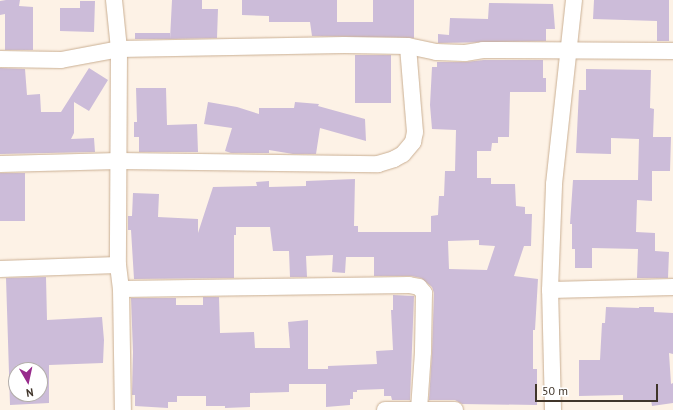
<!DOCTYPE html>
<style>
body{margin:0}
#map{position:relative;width:673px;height:410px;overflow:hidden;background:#fdf2e6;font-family:"PT Sans",sans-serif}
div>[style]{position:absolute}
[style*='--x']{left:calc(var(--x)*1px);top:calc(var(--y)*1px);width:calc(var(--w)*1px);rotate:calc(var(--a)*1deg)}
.building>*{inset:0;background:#ccbcd9;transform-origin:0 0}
.roads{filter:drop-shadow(0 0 1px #caaf93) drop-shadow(0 0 1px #caaf93)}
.street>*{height:16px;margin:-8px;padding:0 8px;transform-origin:8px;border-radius:8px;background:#fff}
span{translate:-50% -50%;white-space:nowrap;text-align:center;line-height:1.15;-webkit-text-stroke:3px #fff;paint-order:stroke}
.north{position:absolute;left:8px;top:362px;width:40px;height:40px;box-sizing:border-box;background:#fff;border:1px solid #b3aeaa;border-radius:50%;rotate:171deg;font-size:11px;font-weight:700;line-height:16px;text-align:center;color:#40352a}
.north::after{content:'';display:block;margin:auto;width:14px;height:18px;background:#972b8c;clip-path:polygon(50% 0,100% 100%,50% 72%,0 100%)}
.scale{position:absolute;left:535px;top:384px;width:123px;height:18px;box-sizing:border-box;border:2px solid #40352a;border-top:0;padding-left:5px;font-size:12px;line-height:14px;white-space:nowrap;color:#40352a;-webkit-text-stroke:3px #fff;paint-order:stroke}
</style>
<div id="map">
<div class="building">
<i style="clip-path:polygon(6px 0,20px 0,19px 6px,33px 7px,33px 50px,5px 50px,5px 14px,0 15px,0 1px)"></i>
<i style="clip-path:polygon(172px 0,202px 0,202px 9px,218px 9px,217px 38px,170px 39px)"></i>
<i style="clip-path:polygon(242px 0,337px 0,337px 22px,373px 22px,373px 0,414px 0,414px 38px,312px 36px,310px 22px,269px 22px,269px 16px,242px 15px)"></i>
<i style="clip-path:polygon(594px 0,669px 0,669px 41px,657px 41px,657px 21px,593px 19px)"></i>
<i style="clip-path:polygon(80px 1px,95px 1px,94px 32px,60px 31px,60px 8px,80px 8px)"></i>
<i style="clip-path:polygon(489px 3px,553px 4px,555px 29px,546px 29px,546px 41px,438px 43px,438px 34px,449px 35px,450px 18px,488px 19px)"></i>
<i style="left:135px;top:33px;width:35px;height:6px"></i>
<i style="left:355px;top:55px;width:36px;height:48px"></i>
<i style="clip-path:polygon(evenodd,484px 60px,543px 60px,543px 78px,546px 78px,546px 92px,510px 92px,509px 137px,498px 137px,498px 143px,492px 143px,491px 151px,477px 151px,477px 178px,491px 178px,491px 184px,515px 184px,516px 206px,525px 207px,525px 214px,532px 214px,531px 246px,524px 246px,514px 276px,538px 279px,535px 330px,533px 330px,533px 369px,537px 369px,537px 405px,462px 404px,455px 400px,429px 400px,432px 352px,434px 293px,432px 287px,421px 278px,411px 276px,374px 276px,374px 257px,346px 257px,345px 273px,332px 272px,333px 255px,306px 256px,307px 277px,290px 277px,289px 251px,273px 251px,270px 227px,236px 227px,236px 235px,234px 235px,234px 278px,134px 279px,131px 230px,128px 230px,128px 216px,132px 216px,133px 193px,159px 194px,158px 217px,198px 219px,198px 233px,213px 187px,257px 186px,256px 182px,269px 181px,269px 187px,306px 186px,306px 181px,355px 179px,354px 226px,358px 226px,358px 232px,431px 232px,431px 216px,438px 215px,439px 196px,444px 196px,445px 171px,455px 171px,456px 130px,432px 129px,430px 105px,432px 67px,437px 67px,437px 62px,465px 62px,484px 60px,479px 240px,479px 245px,495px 246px,487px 270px,449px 269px,448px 241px,479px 240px)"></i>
<i style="clip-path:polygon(0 68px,25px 69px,27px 95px,40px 94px,41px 112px,61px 112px,89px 68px,108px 80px,89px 111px,74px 102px,74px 133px,71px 139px,94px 138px,95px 152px,0 154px)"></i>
<i style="clip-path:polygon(586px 69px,651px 70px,650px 108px,654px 109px,653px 137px,671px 137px,670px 171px,652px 171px,652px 201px,637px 200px,636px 232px,655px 233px,655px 251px,669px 252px,668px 278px,637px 278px,638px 249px,592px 248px,592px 268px,575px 268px,575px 249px,572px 249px,572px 224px,570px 224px,573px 180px,638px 180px,639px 139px,611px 138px,611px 154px,576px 153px,579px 90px,586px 90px)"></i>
<i style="clip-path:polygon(136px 88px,166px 88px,167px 125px,197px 124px,198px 152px,139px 152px,139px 137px,134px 137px,134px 122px,137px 122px)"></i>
<i style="clip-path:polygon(208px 102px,237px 107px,259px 114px,259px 108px,294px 108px,295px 102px,319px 104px,318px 106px,365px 119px,366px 141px,320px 128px,316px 154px,293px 154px,269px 150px,269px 153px,231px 153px,225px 151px,232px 128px,204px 124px)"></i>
<i style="left:0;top:173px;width:25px;height:48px"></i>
<i style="clip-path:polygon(evenodd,46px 277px,47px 320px,102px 317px,104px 340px,103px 363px,49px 365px,49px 403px,10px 405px,6px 278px,46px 277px,16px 370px,40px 370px,40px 394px,16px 394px,16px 370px)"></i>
<i style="clip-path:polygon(393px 295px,414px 296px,410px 400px,392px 400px,391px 396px,384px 396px,384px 389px,357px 390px,357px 392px,353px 392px,353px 399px,350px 399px,350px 405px,326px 407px,326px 384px,289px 384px,289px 392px,250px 393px,250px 407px,225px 408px,225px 406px,206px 406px,206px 396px,177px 396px,177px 402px,168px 402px,168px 408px,135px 406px,135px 395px,132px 395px,133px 352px,131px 298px,176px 298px,176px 305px,203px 305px,203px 297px,219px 297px,220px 333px,254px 332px,255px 348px,290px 348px,288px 322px,308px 320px,308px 369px,328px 369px,328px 366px,377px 364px,376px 351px,393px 350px,391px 310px,393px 310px)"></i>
<i style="clip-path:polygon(606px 307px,639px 308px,639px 307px,654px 307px,654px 312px,673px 313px,673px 354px,669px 353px,671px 384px,673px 383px,673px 403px,652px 406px,651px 400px,623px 402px,623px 395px,579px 396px,579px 360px,600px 360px,602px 323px,605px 323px)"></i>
</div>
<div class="roads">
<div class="street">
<i style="--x:114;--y:0;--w:49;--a:84.2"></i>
<i style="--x:119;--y:49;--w:216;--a:90.3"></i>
<i style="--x:118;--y:265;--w:24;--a:83"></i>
<i style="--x:121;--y:289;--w:121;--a:89.1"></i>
<i style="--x:0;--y:59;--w:61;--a:0.9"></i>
<i style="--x:61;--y:60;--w:59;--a:-10.7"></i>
<i style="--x:119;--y:49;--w:225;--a:-1"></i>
<i style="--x:344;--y:45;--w:64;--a:0.9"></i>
<i style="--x:408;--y:46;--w:29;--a:12"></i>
<i style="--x:436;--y:52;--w:29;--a:2"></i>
<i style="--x:465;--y:53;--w:18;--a:-9"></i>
<i style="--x:483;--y:50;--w:190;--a:0.3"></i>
<i style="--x:0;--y:164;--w:119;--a:-1.4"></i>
<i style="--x:119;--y:161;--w:259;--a:0.7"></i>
<i style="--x:378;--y:164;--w:17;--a:-17"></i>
<i style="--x:394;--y:159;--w:10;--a:-29"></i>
<i style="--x:403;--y:154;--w:16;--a:-50"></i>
<i style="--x:413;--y:142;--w:10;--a:-79"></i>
<i style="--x:415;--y:132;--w:86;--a:-94.7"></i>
<i style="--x:0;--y:269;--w:118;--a:-1.9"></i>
<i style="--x:121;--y:289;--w:288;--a:-0.8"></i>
<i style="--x:409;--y:285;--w:10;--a:11"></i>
<i style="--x:419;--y:287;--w:8;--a:50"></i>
<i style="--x:424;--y:293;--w:59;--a:91"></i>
<i style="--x:423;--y:352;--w:57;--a:94"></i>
<i style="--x:550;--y:290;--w:123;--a:-1.4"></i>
<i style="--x:385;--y:410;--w:70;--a:0"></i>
<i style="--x:553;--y:410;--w:120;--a:-91.4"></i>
<i style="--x:550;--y:290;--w:106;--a:-87.8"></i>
<i style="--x:554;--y:184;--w:185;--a:-83.8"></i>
</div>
</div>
<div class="north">N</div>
<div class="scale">50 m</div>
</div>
